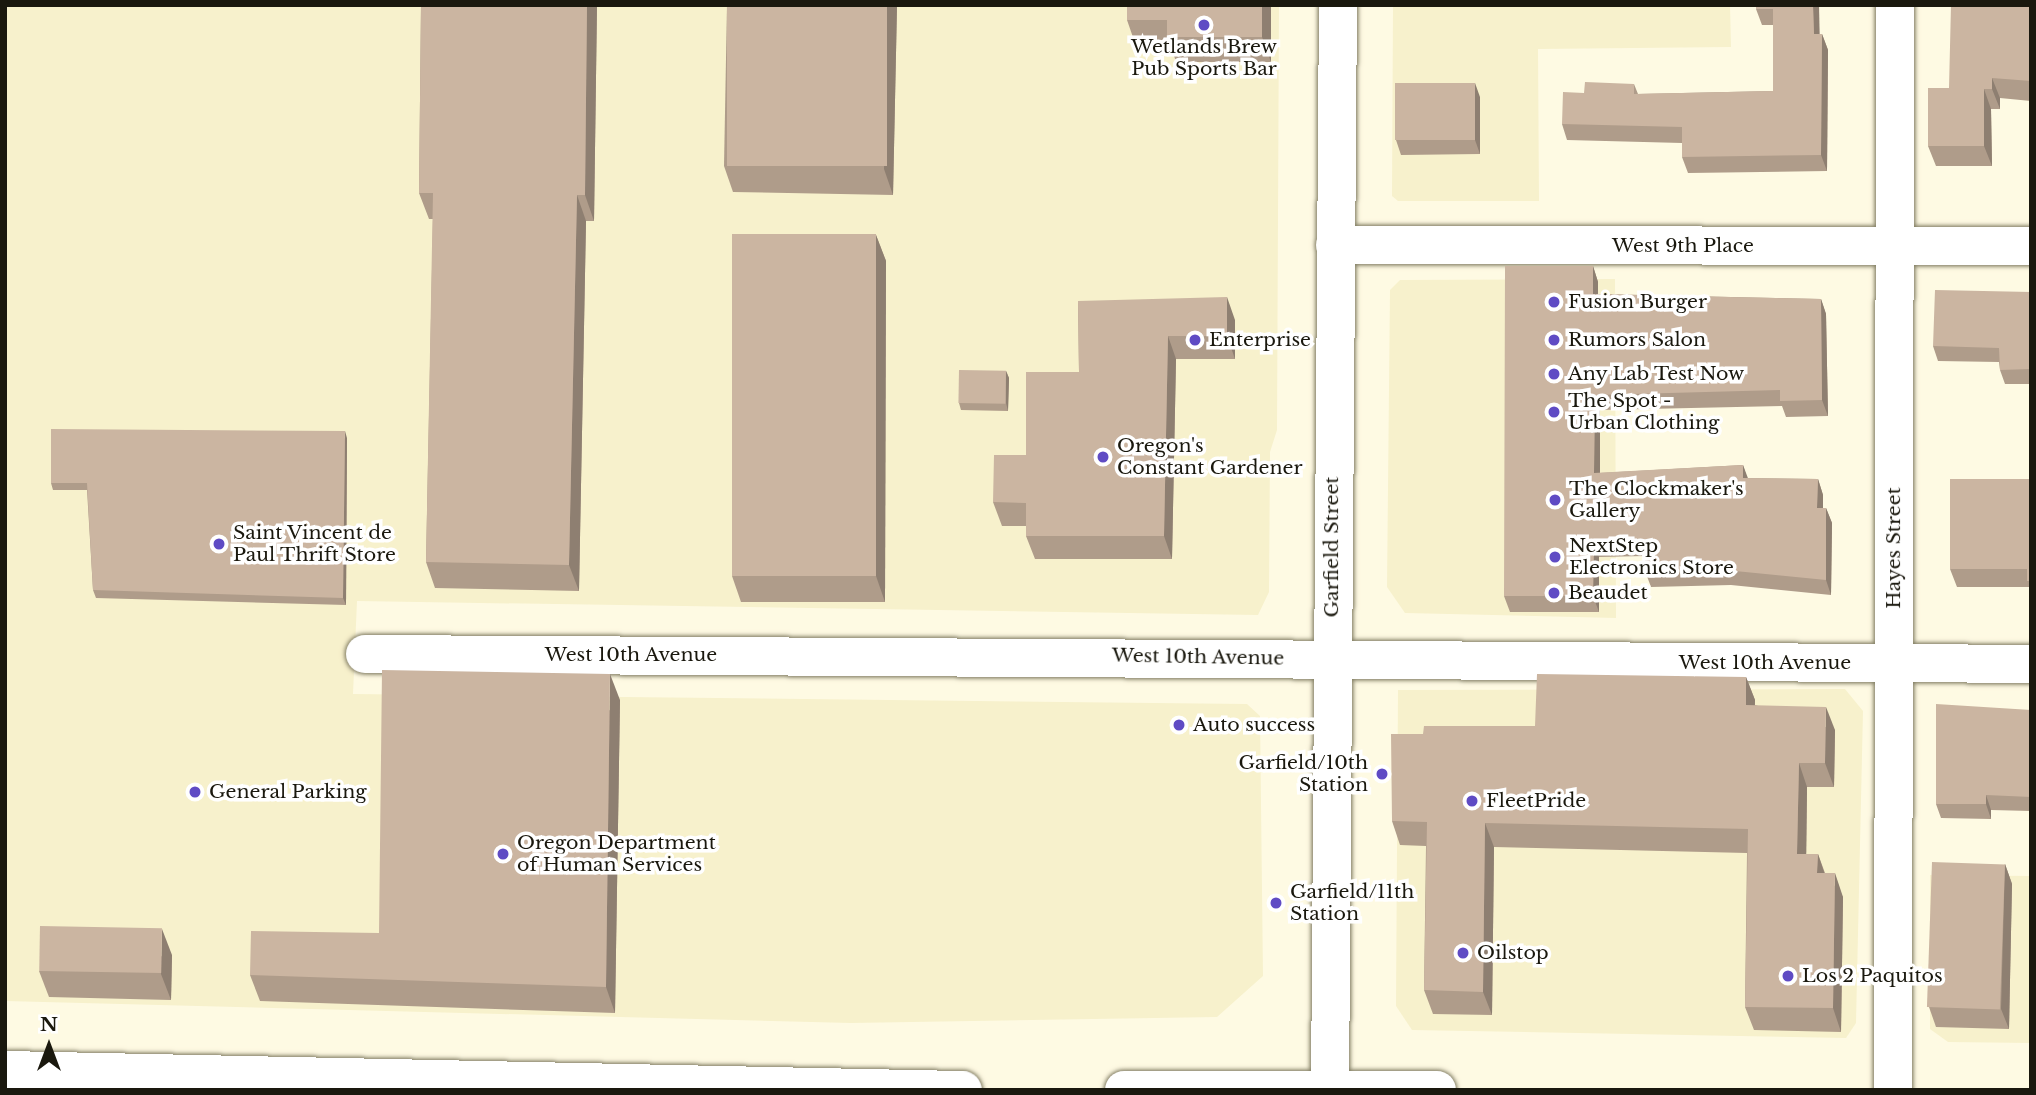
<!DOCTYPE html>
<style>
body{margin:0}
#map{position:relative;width:2036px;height:1095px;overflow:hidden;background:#fefae3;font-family:"Libre Baskerville",serif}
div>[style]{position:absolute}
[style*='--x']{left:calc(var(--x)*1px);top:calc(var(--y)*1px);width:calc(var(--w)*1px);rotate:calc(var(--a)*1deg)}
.built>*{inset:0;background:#f7f1cc}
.roads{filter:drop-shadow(0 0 2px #847f65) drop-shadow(0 0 2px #847f65)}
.minor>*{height:38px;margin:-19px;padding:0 19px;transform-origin:19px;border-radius:19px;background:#fff}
.major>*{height:38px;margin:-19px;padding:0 19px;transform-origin:19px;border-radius:19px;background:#fff}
.wall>*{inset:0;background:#af9c8a}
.shaded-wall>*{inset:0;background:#8e7f71}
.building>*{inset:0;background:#cbb5a1;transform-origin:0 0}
.dots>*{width:19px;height:19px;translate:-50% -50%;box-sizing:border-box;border:4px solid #fff;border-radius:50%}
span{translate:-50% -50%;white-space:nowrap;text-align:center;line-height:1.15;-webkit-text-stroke:7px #fff;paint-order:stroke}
.poi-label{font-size:19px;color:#1a180e}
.left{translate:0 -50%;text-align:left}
.right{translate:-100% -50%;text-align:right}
.street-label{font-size:19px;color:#1a180e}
.frame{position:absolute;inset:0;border:7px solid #1a180e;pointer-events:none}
.north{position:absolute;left:14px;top:1011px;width:70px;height:70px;-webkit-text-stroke:5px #fff;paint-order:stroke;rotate:0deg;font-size:19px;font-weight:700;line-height:28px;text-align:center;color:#1a180e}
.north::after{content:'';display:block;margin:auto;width:24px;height:32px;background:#1a180e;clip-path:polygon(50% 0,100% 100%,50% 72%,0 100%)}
</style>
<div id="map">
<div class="built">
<i style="clip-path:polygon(5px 5px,1279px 5px,1277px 430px,1270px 452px,1269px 592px,1258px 615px,357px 601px,353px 694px,1247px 704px,1260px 716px,1263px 976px,1217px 1017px,851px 1023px,5px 1001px)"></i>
<i style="clip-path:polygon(1393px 5px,1730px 5px,1731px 47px,1538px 49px,1539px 201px,1398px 201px,1392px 196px)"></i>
<i style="clip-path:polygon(1615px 279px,1616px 618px,1405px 613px,1387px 587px,1390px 290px,1400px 280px)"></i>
<i style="clip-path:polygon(1845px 689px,1863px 711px,1856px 1023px,1846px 1038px,1412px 1030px,1396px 1006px,1398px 690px)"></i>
<i style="clip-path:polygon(1930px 875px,2031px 876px,2031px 1043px,1948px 1042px,1930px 1029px)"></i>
</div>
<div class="roads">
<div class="minor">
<i style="--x:1335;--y:245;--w:696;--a:0.08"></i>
<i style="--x:365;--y:654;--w:1666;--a:0.34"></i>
<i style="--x:1893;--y:1090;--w:1085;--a:-89.89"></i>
</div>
<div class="major">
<i style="--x:5;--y:1070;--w:958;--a:1.2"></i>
<i style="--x:1124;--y:1090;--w:313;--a:0"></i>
<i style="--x:1330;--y:1090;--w:1085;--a:-89.58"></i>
</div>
</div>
<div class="wall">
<i style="clip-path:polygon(421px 5px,597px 5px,594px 221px,586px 221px,579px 591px,435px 588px,426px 562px,433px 219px,429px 219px,419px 193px)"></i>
<i style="clip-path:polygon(727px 5px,897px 5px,893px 195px,733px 192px,724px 166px)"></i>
<i style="clip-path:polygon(1271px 5px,1271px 62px,1176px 62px,1171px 46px,1136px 46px,1127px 20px)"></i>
<i style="clip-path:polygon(1819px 5px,1819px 34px,1822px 34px,1828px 50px,1827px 171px,1688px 173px,1682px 157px,1682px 143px,1567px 140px,1562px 124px,1584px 93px,1634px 84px,1638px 94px,1773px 91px,1773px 25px,1762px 25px,1756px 9px)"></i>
<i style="clip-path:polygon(2031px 5px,2031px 101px,2000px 98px,2000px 109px,1991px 109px,1992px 166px,1936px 166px,1928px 146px,1949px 88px)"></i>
<i style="clip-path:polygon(1480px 97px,1480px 154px,1401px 155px,1396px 140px)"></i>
<i style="clip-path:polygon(876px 235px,886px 261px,885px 602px,741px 602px,732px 576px)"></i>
<i style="clip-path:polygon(1593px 266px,1598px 282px,1598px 294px,1821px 299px,1826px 314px,1828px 416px,1786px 417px,1782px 406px,1600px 410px,1600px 473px,1743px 465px,1747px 478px,1818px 479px,1823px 495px,1823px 508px,1826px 508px,1832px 523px,1831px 595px,1731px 585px,1651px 587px,1645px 571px,1645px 556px,1599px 557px,1599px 612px,1510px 612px,1504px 596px)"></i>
<i style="clip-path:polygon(2031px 292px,2031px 384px,2005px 384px,2000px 370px,1999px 362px,1938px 361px,1933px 346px)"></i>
<i style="clip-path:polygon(1078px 301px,1235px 320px,1235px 359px,1176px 359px,1172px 559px,1035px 559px,1026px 536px,1026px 526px,1002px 526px,993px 502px,1026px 455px,1079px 372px)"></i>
<i style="clip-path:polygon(1006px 371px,1009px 378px,1008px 411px,961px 410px,959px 403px)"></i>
<i style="clip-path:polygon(347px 438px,346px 605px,96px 598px,93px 590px,87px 490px,53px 490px,51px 483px)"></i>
<i style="clip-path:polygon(2031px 450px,2031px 590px,2030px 587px,1957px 587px,1950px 569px,2030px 479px)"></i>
<i style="clip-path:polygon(1746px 677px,1755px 700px,1755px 705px,1835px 730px,1834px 787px,1807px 787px,1806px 854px,1818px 854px,1825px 873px,1843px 897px,1841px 1032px,1754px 1030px,1745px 1007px,1747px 853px,1494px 847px,1492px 1015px,1433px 1014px,1424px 990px,1426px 846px,1400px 845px,1392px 821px,1423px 734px,1535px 726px)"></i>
<i style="clip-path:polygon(620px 700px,615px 1013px,260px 1001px,250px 975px,379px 933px)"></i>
<i style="clip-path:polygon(2031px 710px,2031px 811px,1991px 810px,1991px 819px,1941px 818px,1936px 804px)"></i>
<i style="clip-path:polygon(2005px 864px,2012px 884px,2009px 1029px,1936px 1027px,1929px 1007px)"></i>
<i style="clip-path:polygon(172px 955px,171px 1000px,49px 997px,39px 971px)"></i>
</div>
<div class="shaded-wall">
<i style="clip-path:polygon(587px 5px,597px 5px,594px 221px,585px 195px)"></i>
<i style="clip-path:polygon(887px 5px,897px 5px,893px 195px,884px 169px)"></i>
<i style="clip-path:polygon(1262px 5px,1271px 5px,1271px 62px,1262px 37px)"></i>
<i style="clip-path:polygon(1813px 5px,1819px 5px,1820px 50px,1814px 34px)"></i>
<i style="clip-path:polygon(1822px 34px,1828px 50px,1827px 171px,1821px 155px)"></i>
<i style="clip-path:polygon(1992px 78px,2000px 98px,2000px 109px,1992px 89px)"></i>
<i style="clip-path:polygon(1475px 83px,1480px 97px,1480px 154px,1475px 140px)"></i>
<i style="clip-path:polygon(1984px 89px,1991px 109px,1992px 166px,1984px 146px)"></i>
<i style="clip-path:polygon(577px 195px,586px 221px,579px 591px,569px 565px)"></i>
<i style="clip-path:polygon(876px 235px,886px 261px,885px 602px,876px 576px)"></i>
<i style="clip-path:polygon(1593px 266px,1598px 282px,1598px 309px,1593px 294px)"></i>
<i style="clip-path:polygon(1227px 297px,1235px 320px,1235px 359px,1227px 336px)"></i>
<i style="clip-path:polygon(1821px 299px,1826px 314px,1828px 416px,1822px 400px)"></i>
<i style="clip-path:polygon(1168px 336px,1176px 359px,1172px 559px,1164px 536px)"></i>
<i style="clip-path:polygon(1006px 371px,1009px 378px,1008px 411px,1006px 403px)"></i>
<i style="clip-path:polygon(1595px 395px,1600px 410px,1600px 488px,1594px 473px)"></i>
<i style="clip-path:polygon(345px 431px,347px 438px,346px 605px,343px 598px)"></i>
<i style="clip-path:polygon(1743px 465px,1749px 481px,1743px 478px)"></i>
<i style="clip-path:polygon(1818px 479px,1823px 495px,1823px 523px,1817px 508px)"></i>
<i style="clip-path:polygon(1826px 508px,1832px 523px,1831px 595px,1826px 580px)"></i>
<i style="clip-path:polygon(1594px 541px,1599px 557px,1599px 612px,1593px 596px)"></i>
<i style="clip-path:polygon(610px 674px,620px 700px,615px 1013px,606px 987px)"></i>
<i style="clip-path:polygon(1746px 677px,1755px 700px,1754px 729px,1746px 705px)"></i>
<i style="clip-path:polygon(1826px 707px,1835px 730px,1834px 787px,1825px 763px)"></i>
<i style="clip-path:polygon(1799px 763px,1807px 787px,1806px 878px,1797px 854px)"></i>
<i style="clip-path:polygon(1986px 795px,1991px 810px,1991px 819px,1986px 804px)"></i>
<i style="clip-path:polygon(1485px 823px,1494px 847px,1492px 1015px,1483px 992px)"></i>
<i style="clip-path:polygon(1818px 854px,1826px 878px,1817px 873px)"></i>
<i style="clip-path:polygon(2005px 864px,2012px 884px,2009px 1029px,2001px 1009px)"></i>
<i style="clip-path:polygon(1835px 873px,1843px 897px,1841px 1032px,1833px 1008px)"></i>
<i style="clip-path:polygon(162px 929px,172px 955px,171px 1000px,161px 974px)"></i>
</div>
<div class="building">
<i style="clip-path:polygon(421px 5px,587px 5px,585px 195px,577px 195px,569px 565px,426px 562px,433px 193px,419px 193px)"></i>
<i style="left:727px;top:5px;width:160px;height:161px"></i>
<i style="clip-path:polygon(1127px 5px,1262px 5px,1262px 37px,1167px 37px,1167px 20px,1127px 20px)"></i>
<i style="clip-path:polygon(1756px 5px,1813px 5px,1814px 34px,1822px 34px,1821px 155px,1682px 157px,1682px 127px,1562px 124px,1563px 92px,1584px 93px,1585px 82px,1634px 84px,1634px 94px,1773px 91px,1773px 9px,1756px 9px)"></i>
<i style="clip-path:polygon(1951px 5px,2031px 5px,2031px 81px,1992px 78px,1992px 89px,1984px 89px,1984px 146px,1928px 146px,1928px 88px,1949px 88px)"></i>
<i style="left:1395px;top:83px;width:80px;height:57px"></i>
<i style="left:732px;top:234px;width:144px;height:342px"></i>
<i style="clip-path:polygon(1505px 266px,1593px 266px,1593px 294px,1821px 299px,1822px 400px,1780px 401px,1780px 390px,1595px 395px,1594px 473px,1743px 465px,1743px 478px,1818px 479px,1817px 508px,1826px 508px,1826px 580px,1725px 570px,1645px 571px,1645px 540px,1594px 541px,1593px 596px,1504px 596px)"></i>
<i style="clip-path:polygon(1935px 290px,2031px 292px,2031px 369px,2000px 370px,1999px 348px,1933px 346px)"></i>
<i style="clip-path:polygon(1227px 297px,1227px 336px,1168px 336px,1164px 536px,1026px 536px,1026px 503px,993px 502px,994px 455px,1026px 455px,1026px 372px,1079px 372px,1078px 301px)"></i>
<i style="left:959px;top:370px;width:47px;height:33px;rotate:1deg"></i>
<i style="clip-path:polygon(51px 429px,345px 431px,343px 598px,93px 590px,87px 483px,51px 483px)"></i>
<i style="clip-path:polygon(2029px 450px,2031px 450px,2031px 581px,2027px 581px,2027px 569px,1950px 569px,1950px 479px,2030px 479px)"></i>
<i style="clip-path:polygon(382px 670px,610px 674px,606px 987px,250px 975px,251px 931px,379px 933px)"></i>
<i style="clip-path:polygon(1537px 674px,1746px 677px,1746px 705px,1826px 707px,1825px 763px,1799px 763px,1797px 854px,1818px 854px,1817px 873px,1835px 873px,1833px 1008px,1745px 1007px,1748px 829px,1485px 823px,1483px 992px,1424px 990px,1427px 822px,1392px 821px,1391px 734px,1423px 734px,1424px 726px,1535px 726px)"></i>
<i style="clip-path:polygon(1936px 704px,2031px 710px,2031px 797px,1986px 795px,1986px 804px,1936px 804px)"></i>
<i style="left:1932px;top:862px;width:73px;height:145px;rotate:2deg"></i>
<i style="left:40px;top:926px;width:122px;height:45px;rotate:1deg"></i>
</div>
<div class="dots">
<i style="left:1204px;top:25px;background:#5f4bc4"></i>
<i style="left:1554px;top:302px;background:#5f4bc4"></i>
<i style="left:1195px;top:340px;background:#5f4bc4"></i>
<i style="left:1554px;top:340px;background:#5f4bc4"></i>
<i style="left:1554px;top:374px;background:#5f4bc4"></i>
<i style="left:1554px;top:412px;background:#5f4bc4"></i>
<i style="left:1103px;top:457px;background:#5f4bc4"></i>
<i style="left:1555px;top:500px;background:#5f4bc4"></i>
<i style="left:219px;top:544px;background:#5f4bc4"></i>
<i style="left:1555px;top:557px;background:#5f4bc4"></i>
<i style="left:1554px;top:593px;background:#5f4bc4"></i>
<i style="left:1179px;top:725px;background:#5f4bc4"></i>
<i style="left:1382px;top:774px;background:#5f4bc4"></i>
<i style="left:195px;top:792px;background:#5f4bc4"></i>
<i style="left:1472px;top:801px;background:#5f4bc4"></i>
<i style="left:503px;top:854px;background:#5f4bc4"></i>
<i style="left:1276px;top:903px;background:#5f4bc4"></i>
<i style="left:1463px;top:953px;background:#5f4bc4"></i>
<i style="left:1788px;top:976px;background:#5f4bc4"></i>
</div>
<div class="poi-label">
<span style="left:1204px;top:58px">Wetlands Brew<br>Pub Sports Bar</span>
<span class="left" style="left:1568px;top:302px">Fusion Burger</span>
<span class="left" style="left:1209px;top:340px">Enterprise</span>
<span class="left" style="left:1568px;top:340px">Rumors Salon</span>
<span class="left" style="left:1568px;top:374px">Any Lab Test Now</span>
<span class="left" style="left:1568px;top:412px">The Spot -<br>Urban Clothing</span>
<span class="left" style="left:1117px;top:457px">Oregon's<br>Constant Gardener</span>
<span class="left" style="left:1569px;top:500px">The Clockmaker's<br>Gallery</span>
<span class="left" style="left:233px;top:544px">Saint Vincent de<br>Paul Thrift Store</span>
<span class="left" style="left:1569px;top:557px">NextStep<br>Electronics Store</span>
<span class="left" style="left:1568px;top:593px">Beaudet</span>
<span class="left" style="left:1193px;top:725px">Auto success</span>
<span class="right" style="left:1368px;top:774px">Garfield/10th<br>Station</span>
<span class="left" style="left:209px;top:792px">General Parking</span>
<span class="left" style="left:1486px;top:801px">FleetPride</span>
<span class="left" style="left:517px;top:854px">Oregon Department<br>of Human Services</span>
<span class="left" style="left:1290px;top:903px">Garfield/11th<br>Station</span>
<span class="left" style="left:1477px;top:953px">Oilstop</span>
<span class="left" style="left:1802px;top:976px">Los 2 Paquitos</span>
</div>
<div class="street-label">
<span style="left:1683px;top:246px">West 9th Place</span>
<span style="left:1332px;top:547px;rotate:-90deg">Garfield Street</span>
<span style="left:1894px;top:548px;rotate:-90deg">Hayes Street</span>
<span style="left:631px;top:655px">West 10th Avenue</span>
<span style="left:1198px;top:657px;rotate:1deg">West 10th Avenue</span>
<span style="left:1765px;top:663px">West 10th Avenue</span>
</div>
<div class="frame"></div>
<div class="north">N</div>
</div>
